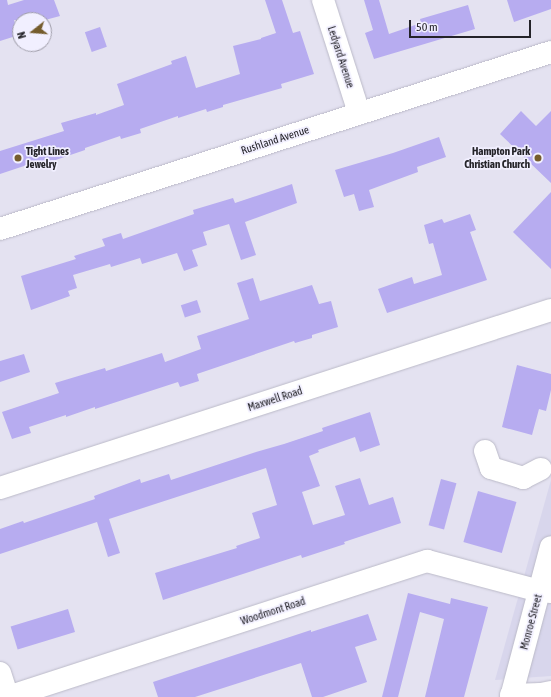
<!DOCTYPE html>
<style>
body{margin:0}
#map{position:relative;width:551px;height:697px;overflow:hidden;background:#e4e2f1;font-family:"Asap Condensed",sans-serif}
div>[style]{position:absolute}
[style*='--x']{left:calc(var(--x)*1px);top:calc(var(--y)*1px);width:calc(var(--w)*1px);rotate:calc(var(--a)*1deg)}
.built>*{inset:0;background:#d8d6ec}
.building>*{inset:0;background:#b7acf0;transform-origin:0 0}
.roads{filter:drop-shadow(0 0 1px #bbbac8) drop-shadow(0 0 1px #bbbac8)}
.minor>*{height:22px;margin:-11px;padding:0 11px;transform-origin:11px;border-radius:11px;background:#fff}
.major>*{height:22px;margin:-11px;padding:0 11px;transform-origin:11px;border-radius:11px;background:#fff}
.dots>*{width:11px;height:11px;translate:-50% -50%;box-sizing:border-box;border:2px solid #f1efff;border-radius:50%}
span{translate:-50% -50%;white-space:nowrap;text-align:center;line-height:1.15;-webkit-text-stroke:3.5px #f1efff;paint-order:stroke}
.street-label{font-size:11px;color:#242329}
.poi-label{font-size:11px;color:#242329;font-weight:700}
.left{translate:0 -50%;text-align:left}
.right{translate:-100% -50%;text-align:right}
.north{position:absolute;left:12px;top:12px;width:40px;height:40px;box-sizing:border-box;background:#f1efff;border:1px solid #9f9da9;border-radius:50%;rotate:253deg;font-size:11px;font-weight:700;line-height:16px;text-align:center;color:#242329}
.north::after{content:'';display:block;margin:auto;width:14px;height:18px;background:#755c2d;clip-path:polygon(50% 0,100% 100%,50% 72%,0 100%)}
.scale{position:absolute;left:409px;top:20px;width:122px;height:18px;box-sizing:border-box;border:2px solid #242329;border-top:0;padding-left:5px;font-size:12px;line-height:14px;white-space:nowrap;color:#242329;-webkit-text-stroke:3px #f1efff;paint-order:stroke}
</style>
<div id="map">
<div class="built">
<i style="clip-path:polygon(551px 480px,551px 676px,495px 680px)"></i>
</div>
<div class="building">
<i style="clip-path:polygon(0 0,7px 0,8px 5px,24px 0,54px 0,60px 16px,45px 20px,14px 20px,19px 35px,0 41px)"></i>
<i style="clip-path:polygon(265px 0,282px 0,293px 33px,300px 31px,314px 74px,281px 84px,282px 88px,223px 105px,223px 107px,207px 112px,206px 109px,178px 118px,178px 116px,140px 129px,141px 133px,121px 139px,120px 136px,85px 148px,85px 150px,41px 165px,39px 161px,0 174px,0 151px,64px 131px,61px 123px,96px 113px,96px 115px,124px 105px,117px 84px,172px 64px,171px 61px,186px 56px,196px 88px,240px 74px,233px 46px,261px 39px,261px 38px,276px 33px)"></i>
<i style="clip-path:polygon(364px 0,379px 0,389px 34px,421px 23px,420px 19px,468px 5px,475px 29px,374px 59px,365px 33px,373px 30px)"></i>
<i style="clip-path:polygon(507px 0,551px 0,551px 9px,514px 22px)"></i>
<i style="left:100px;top:27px;width:21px;height:16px;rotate:71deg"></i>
<i style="clip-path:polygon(521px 111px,536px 126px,551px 111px,551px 183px,500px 134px)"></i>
<i style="clip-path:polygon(439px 137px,446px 157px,417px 167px,418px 172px,369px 190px,374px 207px,359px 211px,354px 194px,344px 197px,335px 170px,393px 153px)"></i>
<i style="clip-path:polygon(292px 184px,297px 203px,245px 222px,256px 255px,241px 260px,229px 224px,203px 232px,207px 245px,192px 250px,198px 266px,184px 271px,177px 253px,142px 264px,140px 258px,111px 267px,110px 264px,73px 275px,77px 288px,68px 291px,70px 296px,31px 310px,21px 276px,76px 259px,74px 256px,105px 246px,102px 239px,121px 233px,123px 239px,194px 214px,193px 210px,233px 198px,235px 203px)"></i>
<i style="clip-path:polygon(551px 192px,551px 269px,513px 232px)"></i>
<i style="clip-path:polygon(470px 214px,476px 230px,470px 232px,487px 280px,387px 313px,378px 289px,412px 277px,414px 284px,442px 275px,433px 243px,429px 244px,424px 225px,442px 219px,444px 223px)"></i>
<i style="clip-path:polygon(253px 278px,260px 301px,312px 285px,319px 304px,331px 301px,338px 327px,312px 335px,312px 338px,295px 343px,294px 341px,197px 374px,199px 381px,180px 387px,178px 382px,95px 409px,95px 407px,66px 417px,66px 415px,29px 427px,31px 433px,12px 439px,2px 412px,59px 393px,55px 383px,105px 368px,106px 371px,162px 353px,165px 362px,201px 349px,197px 336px,249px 319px,237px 283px)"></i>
<i style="left:197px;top:300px;width:13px;height:17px;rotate:72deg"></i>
<i style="clip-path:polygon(24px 354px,30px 372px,0 382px,0 361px)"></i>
<i style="clip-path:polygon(517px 365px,551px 374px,551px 390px,546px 411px,539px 409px,532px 435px,502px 427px)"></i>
<i style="clip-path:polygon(370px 412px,380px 445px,360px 452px,355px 437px,318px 450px,319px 452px,309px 456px,320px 486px,302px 492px,313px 525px,345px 515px,335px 486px,360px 478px,369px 505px,393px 497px,401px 523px,344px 542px,345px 544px,302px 558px,301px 555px,163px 600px,155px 573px,237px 548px,236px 546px,260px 538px,252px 513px,277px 505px,266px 468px,109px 519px,120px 553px,108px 557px,97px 522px,0 554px,0 529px,23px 521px,24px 523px,95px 499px,94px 496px,140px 479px,141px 483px,169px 474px,171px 480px,256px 452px,284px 444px,323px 431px,322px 428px)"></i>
<i style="left:441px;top:479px;width:16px;height:48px;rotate:15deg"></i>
<i style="left:478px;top:491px;width:40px;height:53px;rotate:16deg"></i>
<i style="clip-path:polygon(408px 593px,450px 604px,451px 598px,488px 607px,464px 697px,425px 697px,444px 619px,420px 612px,398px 697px,382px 697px)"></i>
<i style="left:68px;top:609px;width:24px;height:60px;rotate:73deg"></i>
<i style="clip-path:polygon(368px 614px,377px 640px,355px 647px,367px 682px,323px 697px,312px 697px,301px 663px,195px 697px,158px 697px,153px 682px,311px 630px,311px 632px)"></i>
</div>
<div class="roads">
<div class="minor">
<i style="--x:323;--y:0;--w:119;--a:72.3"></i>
<i style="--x:0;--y:229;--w:579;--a:-17.81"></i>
<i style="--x:485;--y:451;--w:18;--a:71"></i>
<i style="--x:491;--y:468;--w:34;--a:17"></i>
<i style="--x:523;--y:478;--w:20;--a:-27"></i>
<i style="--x:0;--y:488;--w:579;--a:-17.9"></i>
<i style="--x:0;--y:673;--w:25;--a:72"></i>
<i style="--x:511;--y:695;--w:30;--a:-2"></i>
<i style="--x:541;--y:694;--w:10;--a:-11"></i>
<i style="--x:8;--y:697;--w:441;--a:-18"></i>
<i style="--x:427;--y:561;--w:117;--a:14.9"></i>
<i style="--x:540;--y:591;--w:11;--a:5"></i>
</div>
<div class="major">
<i style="--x:511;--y:697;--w:155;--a:-75.1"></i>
</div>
</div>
<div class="dots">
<i style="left:18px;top:158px;background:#755c2d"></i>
<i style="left:538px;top:158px;background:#755c2d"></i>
</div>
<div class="street-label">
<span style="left:341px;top:57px;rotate:72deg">Ledyard Avenue</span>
<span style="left:275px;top:140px;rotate:-18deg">Rushland Avenue</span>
<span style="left:275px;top:399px;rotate:-18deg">Maxwell Road</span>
<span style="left:273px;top:611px;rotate:-18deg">Woodmont Road</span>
<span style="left:531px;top:622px;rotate:-75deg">Monroe Street</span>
</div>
<div class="poi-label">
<span class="left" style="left:26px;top:158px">Tight Lines<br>Jewelry</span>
<span class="right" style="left:530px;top:158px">Hampton Park<br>Christian Church</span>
</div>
<div class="north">N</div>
<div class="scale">50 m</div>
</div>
